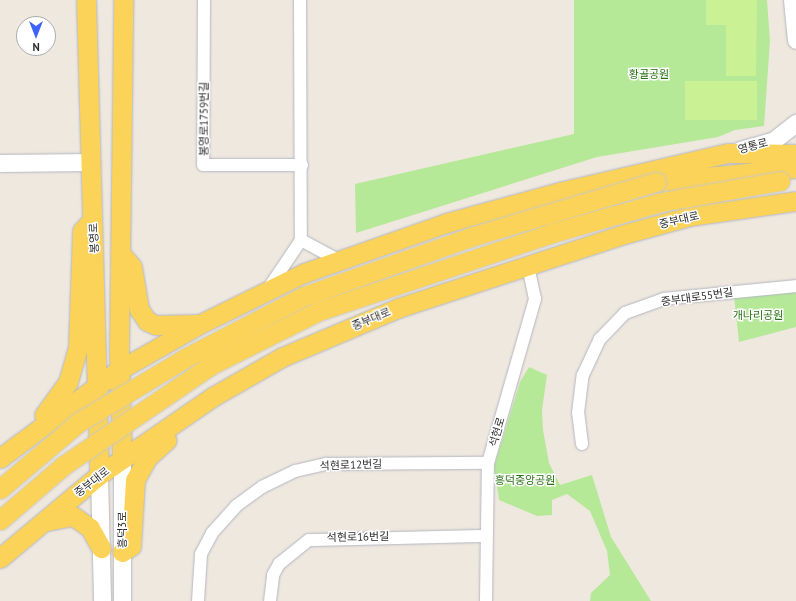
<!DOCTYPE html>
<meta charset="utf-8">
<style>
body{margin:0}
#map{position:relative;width:796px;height:601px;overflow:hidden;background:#efe8df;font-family:"PT Sans","Noto Sans KR",sans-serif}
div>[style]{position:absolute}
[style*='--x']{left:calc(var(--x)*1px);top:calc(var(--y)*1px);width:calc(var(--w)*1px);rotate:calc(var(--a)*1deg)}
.green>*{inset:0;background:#b5e998}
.pitch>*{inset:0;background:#caf193;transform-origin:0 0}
.roads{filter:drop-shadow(0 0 1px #b3b6c1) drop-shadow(0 0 1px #b3b6c1)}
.street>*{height:12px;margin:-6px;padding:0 6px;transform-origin:6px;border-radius:6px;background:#fff}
.secondary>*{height:17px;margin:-8.5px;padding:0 8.5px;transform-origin:8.5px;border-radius:8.5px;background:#fff}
.primary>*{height:19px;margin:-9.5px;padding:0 9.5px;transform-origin:9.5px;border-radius:9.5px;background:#fbd358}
.bridges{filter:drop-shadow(0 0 1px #c8c8c8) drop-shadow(0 0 1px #c8c8c8)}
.primary-bridge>*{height:19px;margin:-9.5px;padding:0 9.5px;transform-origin:9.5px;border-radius:9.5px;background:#fbd358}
span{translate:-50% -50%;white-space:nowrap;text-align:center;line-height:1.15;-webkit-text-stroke:3px #fff;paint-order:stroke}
.park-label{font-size:11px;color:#2a7215}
.street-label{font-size:11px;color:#2d2d2d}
.north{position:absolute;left:16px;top:16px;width:40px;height:40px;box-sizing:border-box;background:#fff;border:1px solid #ababab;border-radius:50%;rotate:180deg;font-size:11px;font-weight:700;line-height:16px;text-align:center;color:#2d2d2d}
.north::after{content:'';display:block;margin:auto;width:14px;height:18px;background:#3c62ff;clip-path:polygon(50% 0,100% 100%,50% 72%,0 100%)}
</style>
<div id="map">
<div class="green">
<i style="clip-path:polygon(574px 0,767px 0,770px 41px,764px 126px,735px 130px,718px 137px,597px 157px,356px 233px,355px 184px,574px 134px)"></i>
<i style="clip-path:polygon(796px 290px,796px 327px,739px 342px,734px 296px)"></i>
<i style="clip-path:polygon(529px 367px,547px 375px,542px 410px,543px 430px,549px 463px,560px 485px,592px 475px,611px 537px,651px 601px,590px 601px,591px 593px,610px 575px,607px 551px,590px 511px,567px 494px,552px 500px,552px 515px,537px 516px,499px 500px,494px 467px,520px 382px)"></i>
</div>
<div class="pitch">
<i style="clip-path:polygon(706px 0,757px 0,756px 76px,726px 76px,726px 25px,706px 25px)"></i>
<i style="left:685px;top:81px;width:72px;height:39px"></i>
</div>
<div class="roads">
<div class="street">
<i style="--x:204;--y:0;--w:165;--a:90.3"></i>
<i style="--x:203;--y:165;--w:99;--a:0"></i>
<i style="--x:300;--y:0;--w:240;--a:89.8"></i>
<i style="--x:301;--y:240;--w:44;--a:28.3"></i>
<i style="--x:268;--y:289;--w:59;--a:-56"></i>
<i style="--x:582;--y:444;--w:31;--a:-97"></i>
<i style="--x:578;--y:413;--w:38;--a:-83"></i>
<i style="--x:583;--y:375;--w:40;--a:-65"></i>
<i style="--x:600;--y:339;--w:36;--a:-46"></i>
<i style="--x:625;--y:313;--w:41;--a:-19.7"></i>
<i style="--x:664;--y:299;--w:133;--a:-5.6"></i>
<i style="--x:198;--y:601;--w:47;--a:-86.3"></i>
<i style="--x:201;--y:554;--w:24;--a:-62"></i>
<i style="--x:212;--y:533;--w:36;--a:-48"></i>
<i style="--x:236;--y:506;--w:32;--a:-36"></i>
<i style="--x:262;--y:487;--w:37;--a:-26"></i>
<i style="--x:295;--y:471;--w:32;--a:-13"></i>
<i style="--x:326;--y:464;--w:162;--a:-0.4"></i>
<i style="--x:270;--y:601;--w:26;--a:-83"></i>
<i style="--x:273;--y:575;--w:13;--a:-61"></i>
<i style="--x:279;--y:564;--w:38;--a:-39"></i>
<i style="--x:309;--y:540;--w:176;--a:-1.3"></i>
<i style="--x:486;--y:601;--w:138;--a:-89.2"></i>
<i style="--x:488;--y:463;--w:171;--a:-74"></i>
<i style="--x:535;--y:299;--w:33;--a:-102"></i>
</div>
<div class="secondary">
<i style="--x:792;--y:0;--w:40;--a:84.3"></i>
<i style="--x:740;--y:150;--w:35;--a:-16"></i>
<i style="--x:774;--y:140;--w:28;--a:-38"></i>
<i style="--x:0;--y:163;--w:91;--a:-0.6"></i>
<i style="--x:122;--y:459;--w:142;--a:90"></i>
<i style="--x:99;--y:475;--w:126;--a:88.6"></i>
</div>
<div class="primary">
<i style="--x:86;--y:0;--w:475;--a:88.4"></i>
<i style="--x:656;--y:182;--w:141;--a:-5.7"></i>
<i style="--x:120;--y:253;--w:18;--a:49"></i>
<i style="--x:132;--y:267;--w:43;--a:80.5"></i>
<i style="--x:139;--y:309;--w:14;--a:56"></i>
<i style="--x:147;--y:321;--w:10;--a:24"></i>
<i style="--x:156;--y:325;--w:41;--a:-1.4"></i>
<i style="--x:44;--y:415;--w:41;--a:-54"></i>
<i style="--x:68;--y:382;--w:37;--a:-74"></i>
<i style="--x:78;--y:346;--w:115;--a:-88"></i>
<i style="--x:82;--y:231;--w:12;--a:-48"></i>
<i style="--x:0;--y:458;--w:148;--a:-36.5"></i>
<i style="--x:119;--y:370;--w:91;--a:-29.7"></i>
<i style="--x:198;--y:325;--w:118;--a:-26.1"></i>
<i style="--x:304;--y:273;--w:151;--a:-19.4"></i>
<i style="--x:446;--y:223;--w:117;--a:-15.3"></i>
<i style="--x:559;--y:192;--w:173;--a:-13"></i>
<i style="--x:728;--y:153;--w:68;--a:0.8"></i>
<i style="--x:122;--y:459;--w:108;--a:-91.6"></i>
<i style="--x:119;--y:351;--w:351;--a:-89.3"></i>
<i style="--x:47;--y:521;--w:26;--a:-11"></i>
<i style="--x:73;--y:516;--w:21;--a:35"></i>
<i style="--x:90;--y:528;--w:23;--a:61"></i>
<i style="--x:122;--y:552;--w:11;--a:-34"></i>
<i style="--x:131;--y:546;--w:66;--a:-86.5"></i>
<i style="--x:135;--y:480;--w:26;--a:-61"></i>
<i style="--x:148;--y:457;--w:25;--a:-42"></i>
<i style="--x:0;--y:558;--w:129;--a:-40"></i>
<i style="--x:99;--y:475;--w:140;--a:-34.5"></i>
<i style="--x:214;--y:396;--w:78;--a:-29.8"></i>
<i style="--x:282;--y:357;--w:126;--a:-22.9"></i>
<i style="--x:398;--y:308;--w:238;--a:-18.1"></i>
<i style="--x:624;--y:234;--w:68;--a:-15.3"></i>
<i style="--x:690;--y:216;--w:107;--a:-8.1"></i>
</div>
</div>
<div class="bridges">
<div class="primary-bridge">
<i style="--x:0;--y:489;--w:104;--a:-40.3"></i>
<i style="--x:79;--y:422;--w:124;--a:-31.1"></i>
<i style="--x:185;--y:358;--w:134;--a:-27.5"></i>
<i style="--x:304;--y:296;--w:177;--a:-19.5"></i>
<i style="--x:471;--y:237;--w:193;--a:-16.6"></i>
<i style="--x:0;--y:520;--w:84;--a:-40.7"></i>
<i style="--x:64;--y:465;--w:178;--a:-34.2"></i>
<i style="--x:211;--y:365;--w:121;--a:-26.6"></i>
<i style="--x:319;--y:311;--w:246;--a:-18.5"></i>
<i style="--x:552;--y:233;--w:113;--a:-15.9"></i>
<i style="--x:661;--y:202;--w:121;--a:-10"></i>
</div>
</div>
<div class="park-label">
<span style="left:649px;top:74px">황골공원</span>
<span style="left:758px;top:315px">개나리공원</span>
<span style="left:525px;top:480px">흥덕중앙공원</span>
</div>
<div class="street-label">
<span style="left:204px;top:119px;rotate:-90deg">봉영로1759번길</span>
<span style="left:753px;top:146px;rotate:-15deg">영통로</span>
<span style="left:679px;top:220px;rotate:-13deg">중부대로</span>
<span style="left:94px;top:238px;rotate:-93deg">봉영로</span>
<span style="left:697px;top:297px;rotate:-8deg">중부대로55번길</span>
<span style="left:371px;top:319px;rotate:-23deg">중부대로</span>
<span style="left:497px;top:432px;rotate:-74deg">석현로</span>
<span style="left:351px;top:465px;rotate:-2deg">석현로12번길</span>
<span style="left:92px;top:482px;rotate:-38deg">중부대로</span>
<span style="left:122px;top:530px;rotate:-90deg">흥덕3로</span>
<span style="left:358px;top:537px;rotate:-1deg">석현로16번길</span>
</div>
<div class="north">N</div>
</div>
